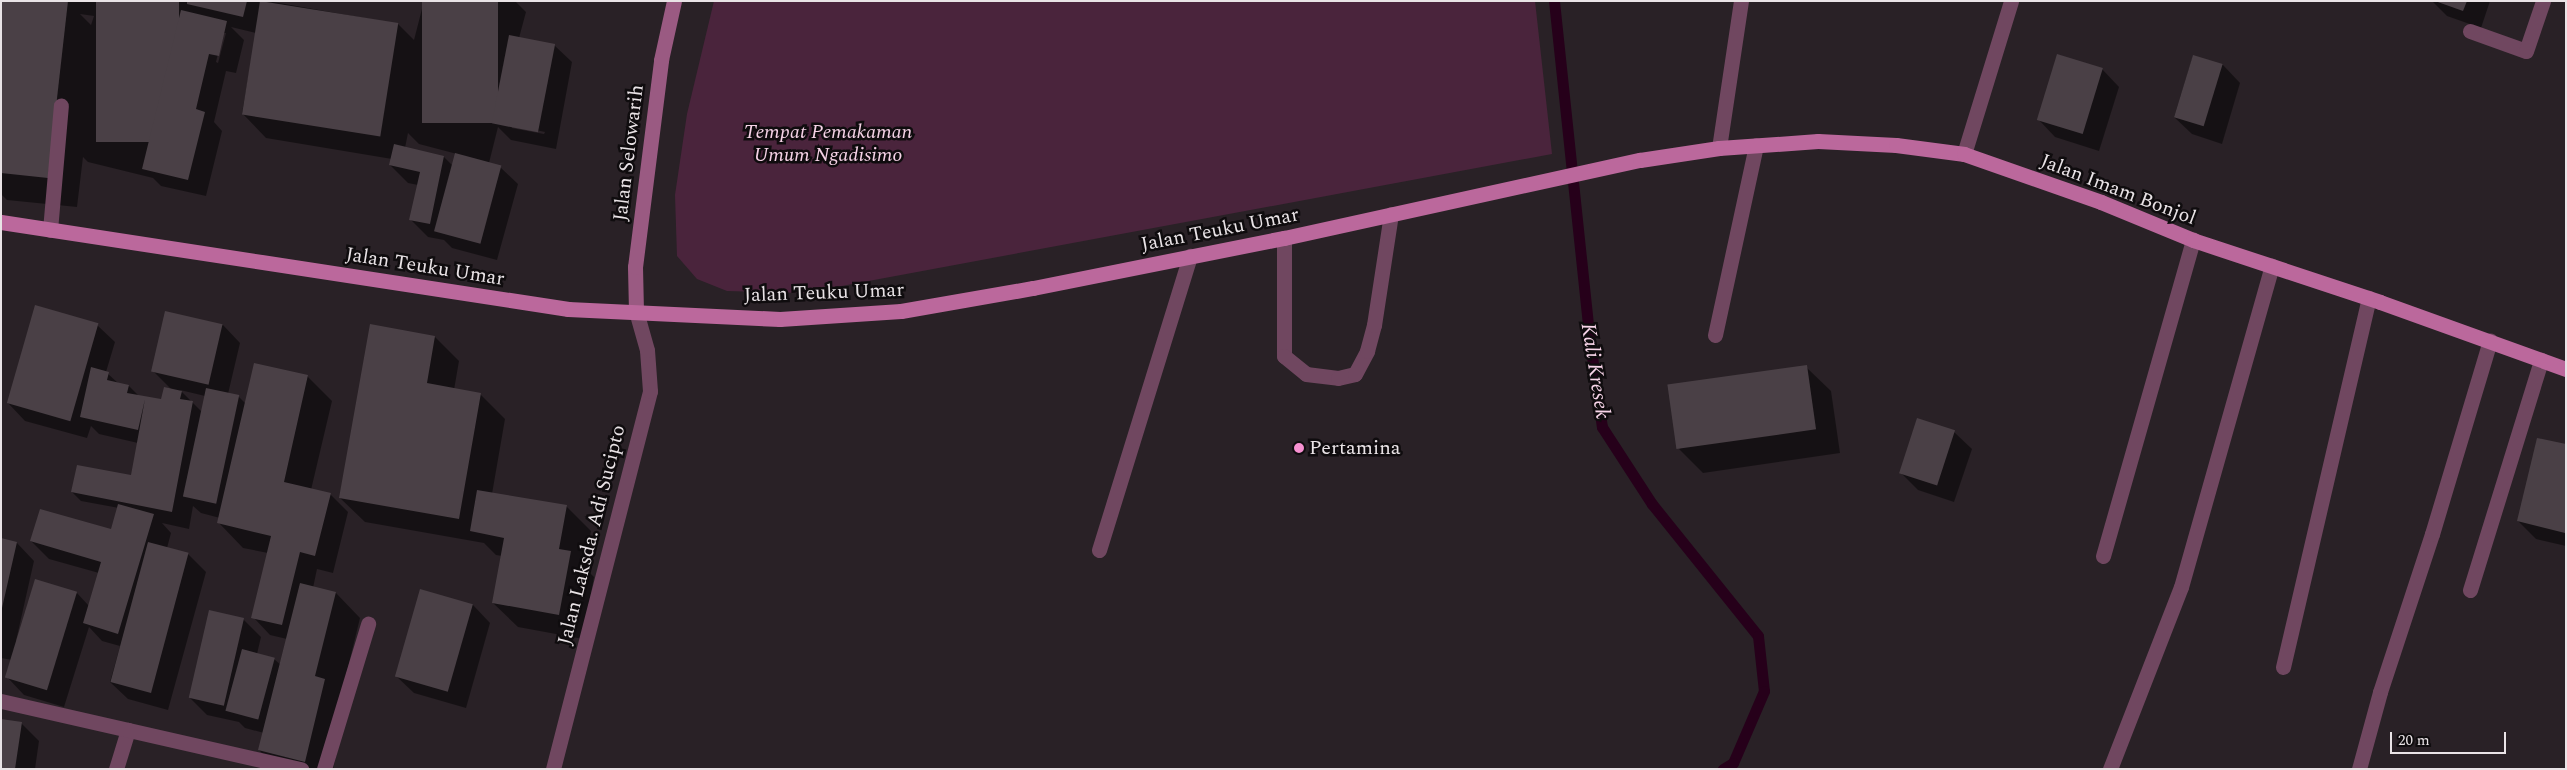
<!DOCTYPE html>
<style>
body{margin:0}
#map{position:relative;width:2567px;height:770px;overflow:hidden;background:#292126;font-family:Spectral,serif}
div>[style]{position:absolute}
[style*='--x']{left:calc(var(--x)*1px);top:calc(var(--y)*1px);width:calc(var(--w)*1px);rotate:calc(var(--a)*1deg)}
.green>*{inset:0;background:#4a243c}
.shadow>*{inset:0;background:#0007}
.stream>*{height:11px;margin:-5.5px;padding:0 5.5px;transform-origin:5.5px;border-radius:5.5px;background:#26001a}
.building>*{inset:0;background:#4a4046;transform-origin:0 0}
.service>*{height:15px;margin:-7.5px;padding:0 7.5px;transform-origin:7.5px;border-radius:7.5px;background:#704760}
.minor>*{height:15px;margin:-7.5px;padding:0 7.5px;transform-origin:7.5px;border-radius:7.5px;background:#704760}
.tertiary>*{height:15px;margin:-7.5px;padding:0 7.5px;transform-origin:7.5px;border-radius:7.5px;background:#704760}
.secondary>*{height:15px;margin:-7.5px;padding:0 7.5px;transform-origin:7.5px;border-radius:7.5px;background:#9a5a82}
.primary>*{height:15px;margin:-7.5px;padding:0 7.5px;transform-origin:7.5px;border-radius:7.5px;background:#bb689c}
.dots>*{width:14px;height:14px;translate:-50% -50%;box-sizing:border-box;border:2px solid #0f0c0e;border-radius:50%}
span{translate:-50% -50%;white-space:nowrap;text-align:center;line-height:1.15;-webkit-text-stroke:5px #0f0c0e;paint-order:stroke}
.park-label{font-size:20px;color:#f5d2e6;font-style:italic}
.street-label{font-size:20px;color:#e9e3e6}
.poi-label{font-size:20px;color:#e9e3e6}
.left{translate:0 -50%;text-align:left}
.water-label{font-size:21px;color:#f8d5e9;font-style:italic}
.frame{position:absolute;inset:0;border:2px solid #e9e3e6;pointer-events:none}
.scale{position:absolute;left:2390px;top:732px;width:116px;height:22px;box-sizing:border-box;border:2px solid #e9e3e6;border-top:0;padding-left:6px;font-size:15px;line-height:18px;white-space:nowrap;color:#e9e3e6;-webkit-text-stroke:4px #0f0c0e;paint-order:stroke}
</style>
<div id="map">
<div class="green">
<i style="clip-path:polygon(714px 1px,1535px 1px,1552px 154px,804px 293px,727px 291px,697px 279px,677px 256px,675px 195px,687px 114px)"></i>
</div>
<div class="shadow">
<i style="clip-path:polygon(evenodd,1px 1px,268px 1px,398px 24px,414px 40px,424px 1px,515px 1px,526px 12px,519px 38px,554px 45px,572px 62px,556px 149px,511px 140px,498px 127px,489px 163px,500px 167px,518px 184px,497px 260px,452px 248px,444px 240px,428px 237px,410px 219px,418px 185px,408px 183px,390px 165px,392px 159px,266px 138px,242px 113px,256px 33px,231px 27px,244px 40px,236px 73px,226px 71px,214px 122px,222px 131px,206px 196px,161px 186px,153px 178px,88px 162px,83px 157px,77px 207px,7px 200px,1px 194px,1px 1px,80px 14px,94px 16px,91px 25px,80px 14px,1px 1px,223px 33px,226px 33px,218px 63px,216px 62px,223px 33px,1px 1px,512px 125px,545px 132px,544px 134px,512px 128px,512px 125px,1px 1px,408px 133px,419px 144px,457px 154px,453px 166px,444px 157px,405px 148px,408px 133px)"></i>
<i style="clip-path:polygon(2432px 1px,2490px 1px,2481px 28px,2447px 16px)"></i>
<i style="clip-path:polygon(2193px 56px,2223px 65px,2240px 83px,2222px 144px,2192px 134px,2174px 117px)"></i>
<i style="clip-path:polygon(2102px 69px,2119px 87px,2099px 151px,2055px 137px,2038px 119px)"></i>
<i style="clip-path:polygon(evenodd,97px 325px,115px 342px,106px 372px,119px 384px,129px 386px,139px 396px,162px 400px,171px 389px,152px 370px,223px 325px,240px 343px,228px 394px,238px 396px,246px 404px,307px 376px,332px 401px,311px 490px,330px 494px,348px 512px,333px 573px,317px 569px,313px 588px,336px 593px,360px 618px,341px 696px,349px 704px,333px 769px,278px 769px,259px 750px,264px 733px,245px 728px,239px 722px,207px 715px,190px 698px,243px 619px,261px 637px,257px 654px,274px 659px,281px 665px,287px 639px,270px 635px,253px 617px,268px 553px,243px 548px,219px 523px,220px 518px,201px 513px,193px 506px,189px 529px,162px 523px,171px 533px,167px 548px,188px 554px,206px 572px,168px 710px,128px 699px,110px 682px,120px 646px,102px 641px,89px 627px,64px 707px,24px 695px,7px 677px,12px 660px,1px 658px,1px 540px,17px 543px,34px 561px,16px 641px,18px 641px,77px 593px,89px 606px,99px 573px,49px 559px,31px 541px,112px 531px,119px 508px,81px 501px,72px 492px,132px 478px,138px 443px,99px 434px,91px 426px,87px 438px,25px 421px,8px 403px,97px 325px,180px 390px,205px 396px,202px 412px,180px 390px)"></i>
<i style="clip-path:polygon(435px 337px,459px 361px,454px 390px,480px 394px,505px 419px,492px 494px,566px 506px,591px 531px,584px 567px,594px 577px,583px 639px,518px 627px,493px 603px,502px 556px,496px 555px,484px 543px,365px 522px,340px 498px)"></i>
<i style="clip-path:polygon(1806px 367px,1831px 391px,1840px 453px,1703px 473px,1679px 449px)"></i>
<i style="clip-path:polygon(1954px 432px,1972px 449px,1954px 502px,1918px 490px,1901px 473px)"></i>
<i style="clip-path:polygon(2566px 446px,2566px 546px,2536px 539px,2518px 521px)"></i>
<i style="clip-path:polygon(421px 591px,473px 605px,490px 623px,466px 708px,414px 693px,396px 676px)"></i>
<i style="clip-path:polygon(21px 723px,39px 741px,35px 769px,1px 769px)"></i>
</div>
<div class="stream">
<i style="--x:1554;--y:1;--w:336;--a:84"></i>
<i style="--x:1589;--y:335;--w:93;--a:82"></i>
<i style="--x:1602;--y:427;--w:92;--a:57"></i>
<i style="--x:1652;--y:504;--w:169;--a:51.2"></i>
<i style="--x:1758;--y:636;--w:55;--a:83.8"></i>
<i style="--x:1764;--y:691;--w:78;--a:113.3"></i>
<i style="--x:1733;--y:763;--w:12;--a:149"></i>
</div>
<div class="building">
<i style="clip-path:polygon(1px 1px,68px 1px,48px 178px,1px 173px)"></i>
<i style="left:96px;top:1px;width:83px;height:141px"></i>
<i style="clip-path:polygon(187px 1px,247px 1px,243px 17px,187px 4px)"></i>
<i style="left:260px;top:1px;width:140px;height:115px;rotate:9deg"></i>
<i style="left:422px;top:1px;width:76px;height:122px"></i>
<i style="clip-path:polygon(2435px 1px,2467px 1px,2463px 11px)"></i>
<i style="clip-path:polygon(181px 10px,227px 21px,219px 56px,209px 54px,196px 109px,205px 112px,188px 180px,142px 169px)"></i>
<i style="left:509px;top:35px;width:47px;height:90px;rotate:11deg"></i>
<i style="left:2057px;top:54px;width:48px;height:69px;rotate:17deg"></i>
<i style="left:2193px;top:55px;width:31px;height:65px;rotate:17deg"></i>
<i style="clip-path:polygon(394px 144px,444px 156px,430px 224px,409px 220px,420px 172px,389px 165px)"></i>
<i style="left:455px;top:153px;width:48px;height:81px;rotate:15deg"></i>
<i style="left:35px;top:305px;width:66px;height:102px;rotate:16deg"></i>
<i style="left:165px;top:311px;width:59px;height:62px;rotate:13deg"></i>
<i style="clip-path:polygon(370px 324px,435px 336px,427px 383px,481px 393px,459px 519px,339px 498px)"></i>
<i style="clip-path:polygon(254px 363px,308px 375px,284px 482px,331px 493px,315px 556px,300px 552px,282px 625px,251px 618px,271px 536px,217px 523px)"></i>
<i style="left:1807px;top:365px;width:65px;height:141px;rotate:82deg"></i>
<i style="clip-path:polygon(91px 367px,109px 372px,107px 380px,129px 385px,127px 393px,161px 399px,164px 387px,182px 391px,180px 399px,193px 401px,172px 512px,71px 492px,77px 465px,131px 475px,145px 399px,138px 430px,80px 417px)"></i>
<i style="left:206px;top:388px;width:34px;height:111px;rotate:12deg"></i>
<i style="left:1917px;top:418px;width:40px;height:58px;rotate:18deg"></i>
<i style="clip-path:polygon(2537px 438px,2566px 444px,2565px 533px,2517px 521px)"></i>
<i style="clip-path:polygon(477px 490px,567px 505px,559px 549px,571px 551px,559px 615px,492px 603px,504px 538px,470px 531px)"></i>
<i style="clip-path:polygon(118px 504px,154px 514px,118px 634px,83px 623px,101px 562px,30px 541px,40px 509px,111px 529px)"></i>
<i style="clip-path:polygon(1px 538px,17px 542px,2px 608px,1px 607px)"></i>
<i style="left:148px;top:542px;width:42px;height:145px;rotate:15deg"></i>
<i style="left:35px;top:579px;width:44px;height:103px;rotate:17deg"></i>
<i style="clip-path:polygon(300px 583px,336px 592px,315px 676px,325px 679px,305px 762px,258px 750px)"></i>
<i style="left:420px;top:589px;width:55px;height:91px;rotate:16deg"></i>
<i style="left:209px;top:610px;width:36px;height:90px;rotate:13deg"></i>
<i style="left:242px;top:649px;width:34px;height:64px;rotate:15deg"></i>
<i style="clip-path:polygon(1px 719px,22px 722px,15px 769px,1px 769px)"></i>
</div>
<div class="service">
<i style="--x:1284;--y:238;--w:118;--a:90"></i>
<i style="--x:1284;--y:356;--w:28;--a:39"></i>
<i style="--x:1306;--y:374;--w:32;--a:7"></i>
<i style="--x:1338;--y:378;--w:17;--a:-13"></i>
<i style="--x:1355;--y:374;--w:26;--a:-62"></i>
<i style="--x:1367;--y:351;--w:27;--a:-75"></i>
<i style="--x:1374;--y:325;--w:112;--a:-81.3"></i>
<i style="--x:1715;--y:335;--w:194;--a:-77.8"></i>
<i style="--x:116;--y:769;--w:41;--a:-72.9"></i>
<i style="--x:2110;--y:769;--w:195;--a:-68.7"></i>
<i style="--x:2181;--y:587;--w:334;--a:-74.2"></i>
</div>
<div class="minor">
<i style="--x:2470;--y:31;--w:59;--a:19.7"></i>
<i style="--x:2526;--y:51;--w:53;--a:-71.2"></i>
<i style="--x:1964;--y:154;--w:160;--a:-72.9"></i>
<i style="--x:50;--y:230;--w:125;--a:-85"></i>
<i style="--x:1099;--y:550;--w:308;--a:-72.8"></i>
<i style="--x:2103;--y:556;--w:329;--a:-74.1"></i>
<i style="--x:2470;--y:590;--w:241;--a:-72.8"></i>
<i style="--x:2283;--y:667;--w:379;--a:-76.9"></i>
<i style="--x:1;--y:701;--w:308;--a:12.8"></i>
<i style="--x:324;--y:769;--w:152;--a:-73.1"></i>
<i style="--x:2359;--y:769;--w:80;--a:-74.7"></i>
<i style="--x:2380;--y:692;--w:166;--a:-71.8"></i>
<i style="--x:2432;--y:534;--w:202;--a:-73.3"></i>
</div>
<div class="tertiary">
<i style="--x:1719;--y:148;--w:149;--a:-81.5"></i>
<i style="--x:553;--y:769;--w:390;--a:-75.6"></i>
<i style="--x:650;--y:391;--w:41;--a:-94.2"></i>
<i style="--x:647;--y:350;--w:41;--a:-105.8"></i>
</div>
<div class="secondary">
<i style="--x:636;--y:311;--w:44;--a:-91.3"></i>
<i style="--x:635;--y:267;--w:209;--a:-82.8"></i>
<i style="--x:661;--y:60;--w:60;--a:-77.6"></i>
</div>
<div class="primary">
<i style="--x:1;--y:222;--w:574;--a:8.72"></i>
<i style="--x:568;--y:309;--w:212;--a:2.7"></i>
<i style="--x:780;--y:319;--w:121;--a:-3.8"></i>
<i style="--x:901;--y:311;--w:134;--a:-9.9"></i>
<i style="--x:1033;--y:288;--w:256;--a:-11.3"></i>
<i style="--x:1284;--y:238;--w:364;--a:-12.4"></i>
<i style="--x:1640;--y:160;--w:80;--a:-8.6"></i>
<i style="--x:1719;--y:148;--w:99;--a:-4"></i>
<i style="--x:1818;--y:141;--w:78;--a:2.9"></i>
<i style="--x:1896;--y:145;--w:69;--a:7.5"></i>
<i style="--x:1964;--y:154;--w:145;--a:19.3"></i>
<i style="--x:2101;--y:202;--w:100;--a:22.4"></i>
<i style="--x:2193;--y:240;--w:197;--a:18.3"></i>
<i style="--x:2380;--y:302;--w:198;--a:19.8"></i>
</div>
<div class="dots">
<i style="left:1299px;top:448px;background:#f690d0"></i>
</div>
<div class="park-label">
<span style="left:828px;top:144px">Tempat Pemakaman<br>Umum Ngadisimo</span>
</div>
<div class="street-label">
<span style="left:629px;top:153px;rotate:-83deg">Jalan Selowarih</span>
<span style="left:2118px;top:190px;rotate:21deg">Jalan Imam Bonjol</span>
<span style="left:1220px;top:230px;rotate:-11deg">Jalan Teuku Umar</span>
<span style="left:425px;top:267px;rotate:9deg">Jalan Teuku Umar</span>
<span style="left:824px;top:293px;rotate:-2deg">Jalan Teuku Umar</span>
<span style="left:592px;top:535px;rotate:-76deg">Jalan Laksda. Adi Sucipto</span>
</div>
<div class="poi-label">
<span class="left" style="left:1309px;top:448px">Pertamina</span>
</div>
<div class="water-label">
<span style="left:1595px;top:371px;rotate:81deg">Kali Kresek</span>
</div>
<div class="frame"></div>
<div class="scale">20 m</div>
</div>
